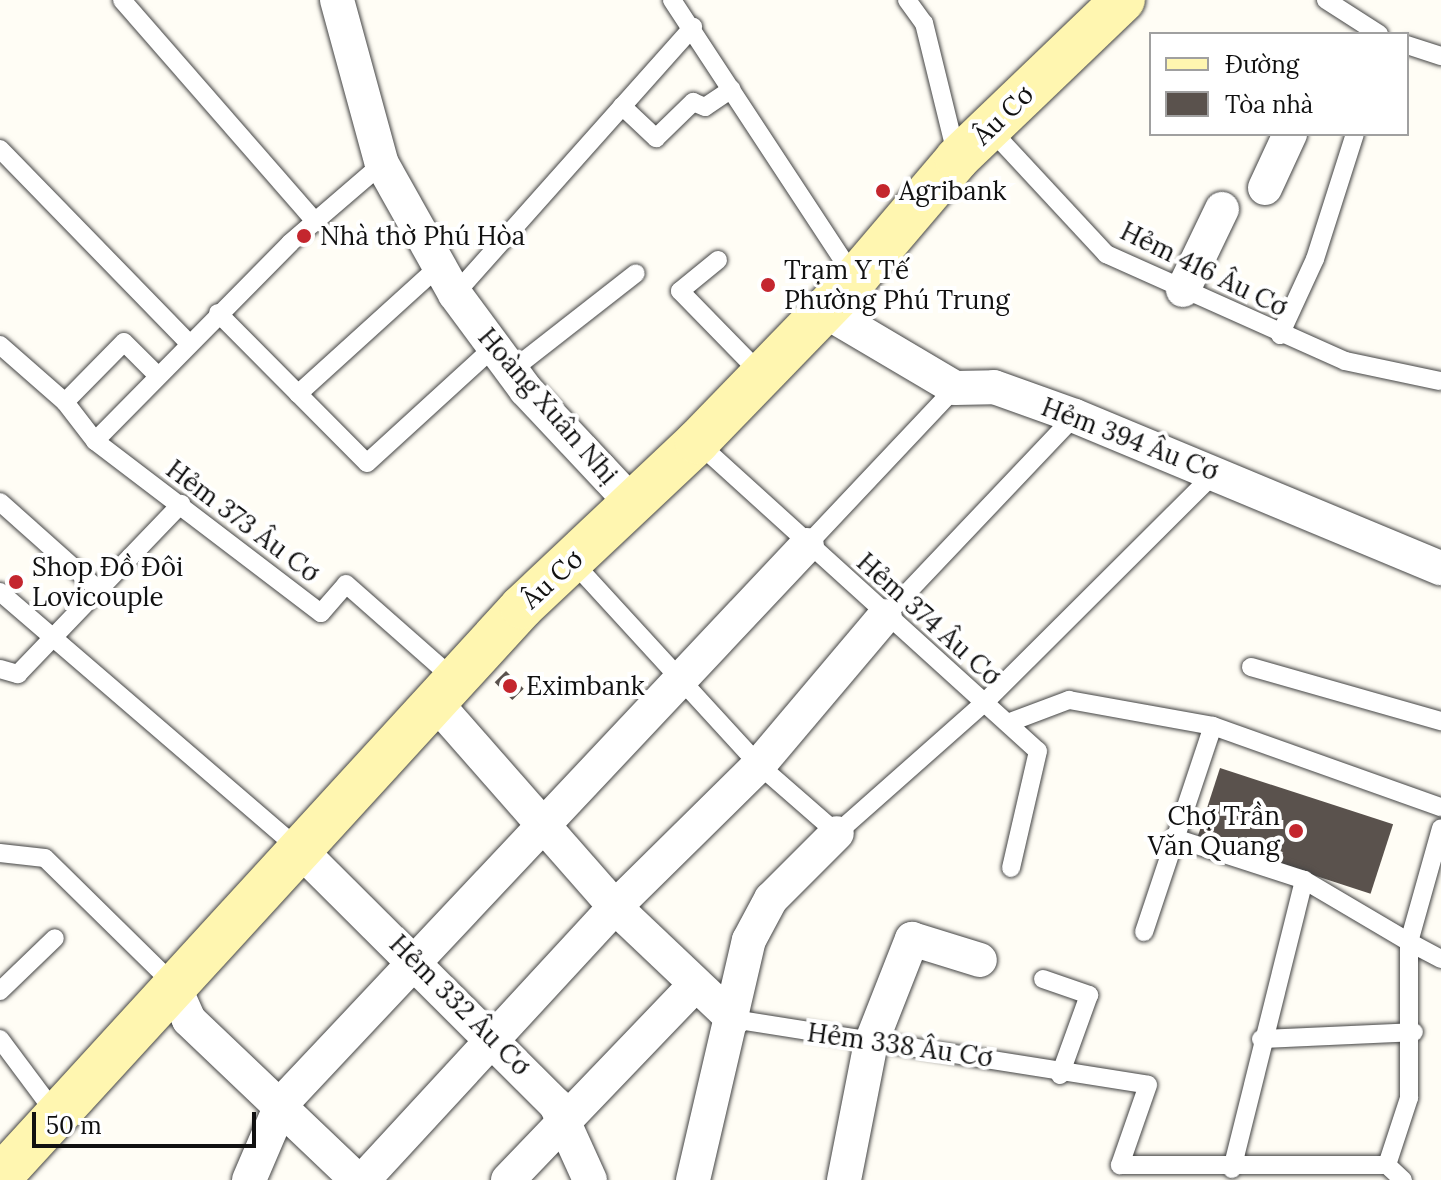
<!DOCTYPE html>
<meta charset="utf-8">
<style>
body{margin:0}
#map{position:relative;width:1441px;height:1180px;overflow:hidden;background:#fffdf5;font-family:Lora,serif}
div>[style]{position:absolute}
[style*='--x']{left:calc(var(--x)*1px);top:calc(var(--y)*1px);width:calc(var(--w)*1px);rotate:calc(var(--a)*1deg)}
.building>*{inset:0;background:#5a524d;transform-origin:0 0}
.roads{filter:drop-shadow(0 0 2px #444) drop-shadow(0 0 2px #444)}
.lane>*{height:18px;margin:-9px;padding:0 9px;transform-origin:9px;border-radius:9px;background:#fff}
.street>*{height:34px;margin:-17px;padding:0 17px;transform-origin:17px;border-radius:17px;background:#fff}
.secondary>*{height:44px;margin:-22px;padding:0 22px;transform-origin:22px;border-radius:22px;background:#fff6b0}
.dots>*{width:22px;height:22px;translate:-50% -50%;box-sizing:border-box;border:4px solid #fff;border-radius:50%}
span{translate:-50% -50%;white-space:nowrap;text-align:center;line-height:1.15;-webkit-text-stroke:8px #fff;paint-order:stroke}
.street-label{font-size:26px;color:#111}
.poi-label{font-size:26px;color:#111}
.left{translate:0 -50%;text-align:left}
.right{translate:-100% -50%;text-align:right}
.legend{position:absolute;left:1149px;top:32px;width:260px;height:104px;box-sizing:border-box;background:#fff;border:2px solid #a0a0a0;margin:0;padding:10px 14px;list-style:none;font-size:24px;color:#111}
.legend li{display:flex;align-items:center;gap:16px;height:40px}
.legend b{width:40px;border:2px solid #a0a0a0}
.scale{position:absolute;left:32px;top:1112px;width:224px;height:36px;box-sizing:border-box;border:4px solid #111;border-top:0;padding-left:10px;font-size:24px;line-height:28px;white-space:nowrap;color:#111;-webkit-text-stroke:6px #fff;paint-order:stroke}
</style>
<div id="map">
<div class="building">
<i style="left:506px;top:671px;width:25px;height:16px;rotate:45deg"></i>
<i style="left:1220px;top:768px;width:182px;height:73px;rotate:18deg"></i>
</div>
<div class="roads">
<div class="lane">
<i style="--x:122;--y:0;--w:293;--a:48.9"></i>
<i style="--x:672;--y:0;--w:334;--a:56.7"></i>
<i style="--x:907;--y:0;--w:29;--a:54"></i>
<i style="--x:924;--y:23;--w:138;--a:76.2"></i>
<i style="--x:1326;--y:0;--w:63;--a:32.7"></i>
<i style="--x:1407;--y:45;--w:36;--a:18"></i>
<i style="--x:622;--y:106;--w:47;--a:43.3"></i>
<i style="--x:656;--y:138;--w:52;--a:-44.2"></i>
<i style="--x:693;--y:102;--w:13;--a:23"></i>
<i style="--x:705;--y:107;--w:32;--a:-34"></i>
<i style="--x:990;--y:129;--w:171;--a:47.1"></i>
<i style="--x:1106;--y:254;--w:262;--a:24.1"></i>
<i style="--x:1345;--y:361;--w:97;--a:11.9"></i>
<i style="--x:0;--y:149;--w:269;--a:45.8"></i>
<i style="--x:718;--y:260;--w:49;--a:140.8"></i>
<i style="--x:680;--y:291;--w:116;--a:45.7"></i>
<i style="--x:455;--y:294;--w:358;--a:-48.3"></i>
<i style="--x:218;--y:313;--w:211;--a:45.2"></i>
<i style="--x:367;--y:463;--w:172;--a:-42.4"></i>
<i style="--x:1280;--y:335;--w:84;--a:-65.3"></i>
<i style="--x:1315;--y:259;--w:131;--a:-72.3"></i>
<i style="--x:0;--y:345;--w:86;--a:41.2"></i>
<i style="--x:65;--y:402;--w:49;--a:52.4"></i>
<i style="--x:95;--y:441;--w:284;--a:37.3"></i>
<i style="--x:321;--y:613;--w:38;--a:-49"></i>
<i style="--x:346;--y:584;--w:145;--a:41.4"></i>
<i style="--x:512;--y:370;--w:157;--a:-38"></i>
<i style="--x:298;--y:394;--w:190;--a:-42.2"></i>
<i style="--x:65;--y:402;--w:84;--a:-45.5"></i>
<i style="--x:124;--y:342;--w:47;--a:45"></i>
<i style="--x:95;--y:441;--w:278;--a:-45.4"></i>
<i style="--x:290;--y:243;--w:121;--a:-40.7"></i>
<i style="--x:697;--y:442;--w:460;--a:42.2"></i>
<i style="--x:1038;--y:751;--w:120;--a:103"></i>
<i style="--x:0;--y:502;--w:134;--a:41.7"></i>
<i style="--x:807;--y:545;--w:216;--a:-46.7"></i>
<i style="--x:572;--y:561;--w:277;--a:47.5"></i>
<i style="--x:759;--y:765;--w:103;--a:41.1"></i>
<i style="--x:837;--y:833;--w:195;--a:-41.5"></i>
<i style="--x:983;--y:704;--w:329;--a:-44.9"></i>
<i style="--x:0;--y:592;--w:396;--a:40.7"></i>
<i style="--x:885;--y:616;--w:276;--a:-46.5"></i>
<i style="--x:1251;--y:667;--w:198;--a:15.9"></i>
<i style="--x:0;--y:669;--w:19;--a:16"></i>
<i style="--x:18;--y:674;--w:236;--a:-46.2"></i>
<i style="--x:1013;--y:721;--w:60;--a:-20.6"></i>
<i style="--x:1069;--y:700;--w:146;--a:10.2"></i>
<i style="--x:1175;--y:838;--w:136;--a:18"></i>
<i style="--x:1304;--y:880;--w:122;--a:30.6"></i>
<i style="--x:1409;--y:942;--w:118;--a:-74.3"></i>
<i style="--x:0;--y:853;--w:45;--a:6.3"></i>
<i style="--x:45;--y:858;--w:180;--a:44.5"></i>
<i style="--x:1144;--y:932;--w:217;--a:-71.5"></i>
<i style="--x:1213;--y:726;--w:242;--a:19.6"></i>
<i style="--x:1409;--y:942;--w:36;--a:28"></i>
<i style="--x:1043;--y:979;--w:49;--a:19.2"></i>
<i style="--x:1089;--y:995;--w:85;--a:109.9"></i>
<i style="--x:0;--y:991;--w:76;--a:-43.9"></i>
<i style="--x:733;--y:1019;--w:420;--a:9"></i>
<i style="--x:1148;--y:1085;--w:85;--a:109.3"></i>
<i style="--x:1120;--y:1165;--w:267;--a:0"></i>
<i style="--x:0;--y:1039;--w:94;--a:53.3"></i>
<i style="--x:1261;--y:1039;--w:153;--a:-2.6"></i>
<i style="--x:1232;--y:1169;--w:298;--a:-76"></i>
<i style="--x:1403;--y:1180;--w:22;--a:-137"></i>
<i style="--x:1387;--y:1165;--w:71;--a:-71.8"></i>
<i style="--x:1409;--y:1098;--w:156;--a:-90"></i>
</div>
<div class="street">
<i style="--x:337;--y:0;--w:170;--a:74.7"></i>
<i style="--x:382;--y:164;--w:149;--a:60.7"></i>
<i style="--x:455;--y:294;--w:119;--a:53.5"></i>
<i style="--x:526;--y:390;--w:155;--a:46.8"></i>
<i style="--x:1265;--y:188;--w:60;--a:-65.2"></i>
<i style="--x:1183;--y:290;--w:90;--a:-64.3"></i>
<i style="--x:825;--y:311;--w:151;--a:30.6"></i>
<i style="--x:955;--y:388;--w:39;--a:-1"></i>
<i style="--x:994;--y:387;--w:86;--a:19.7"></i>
<i style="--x:1075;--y:416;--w:396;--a:22.6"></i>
<i style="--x:435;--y:702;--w:273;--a:48.7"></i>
<i style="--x:615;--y:907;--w:163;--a:43.5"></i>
<i style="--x:300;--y:850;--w:361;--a:44.9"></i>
<i style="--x:556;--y:1105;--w:82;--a:65.6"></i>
<i style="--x:173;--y:984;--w:39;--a:66"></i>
<i style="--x:189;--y:1020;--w:232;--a:43.6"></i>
<i style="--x:249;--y:1180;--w:84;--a:-66.8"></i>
<i style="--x:282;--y:1103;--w:766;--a:-46.75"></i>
<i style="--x:363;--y:1180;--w:372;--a:-47.3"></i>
<i style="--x:615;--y:907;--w:202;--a:-44.6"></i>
<i style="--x:759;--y:765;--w:195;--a:-49.8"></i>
<i style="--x:508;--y:1180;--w:270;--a:-46.2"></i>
<i style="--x:693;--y:1180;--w:246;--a:-76.9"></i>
<i style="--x:749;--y:940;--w:47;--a:-61.8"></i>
<i style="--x:771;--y:899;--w:93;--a:-45"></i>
<i style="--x:844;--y:1180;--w:140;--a:-78.9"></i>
<i style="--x:871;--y:1043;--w:112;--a:-68.5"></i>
<i style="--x:912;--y:939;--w:71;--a:17.2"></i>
</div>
<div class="secondary">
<i style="--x:0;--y:1177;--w:773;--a:-47.52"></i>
<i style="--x:522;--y:607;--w:241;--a:-43.3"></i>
<i style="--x:697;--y:442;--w:227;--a:-45.9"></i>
<i style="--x:855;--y:279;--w:157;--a:-49.6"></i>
<i style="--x:957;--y:159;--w:230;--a:-43.8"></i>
</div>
</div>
<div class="dots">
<i style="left:883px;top:191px;background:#c4262e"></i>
<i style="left:304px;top:236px;background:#c4262e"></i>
<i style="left:768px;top:285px;background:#c4262e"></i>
<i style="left:16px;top:582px;background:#c4262e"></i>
<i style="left:510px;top:686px;background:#c4262e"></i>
<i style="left:1296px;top:831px;background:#c4262e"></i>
</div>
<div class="street-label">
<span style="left:1003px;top:115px;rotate:-44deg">Âu Cơ</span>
<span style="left:1204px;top:269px;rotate:26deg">Hẻm 416 Âu Cơ</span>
<span style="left:548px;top:406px;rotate:49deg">Hoàng Xuân Nhị</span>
<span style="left:1130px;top:439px;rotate:21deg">Hẻm 394 Âu Cơ</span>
<span style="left:243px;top:521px;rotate:37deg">Hẻm 373 Âu Cơ</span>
<span style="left:552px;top:579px;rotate:-43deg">Âu Cơ</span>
<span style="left:929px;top:619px;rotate:42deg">Hẻm 374 Âu Cơ</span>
<span style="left:460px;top:1005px;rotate:45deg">Hẻm 332 Âu Cơ</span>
<span style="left:900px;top:1045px;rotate:8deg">Hẻm 338 Âu Cơ</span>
</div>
<div class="poi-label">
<span class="left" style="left:899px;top:191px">Agribank</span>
<span class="left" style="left:320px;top:236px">Nhà thờ Phú Hòa</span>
<span class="left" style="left:784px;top:285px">Trạm Y Tế<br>Phường Phú Trung</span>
<span class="left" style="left:32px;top:582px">Shop Đồ Đôi<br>Lovicouple</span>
<span class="left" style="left:526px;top:686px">Eximbank</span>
<span class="right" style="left:1280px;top:831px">Chợ Trần<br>Văn Quang</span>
</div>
<ul class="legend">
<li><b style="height:10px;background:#fff6b0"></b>Đường</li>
<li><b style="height:22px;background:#5a524d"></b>Tòa nhà</li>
</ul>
<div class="scale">50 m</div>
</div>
